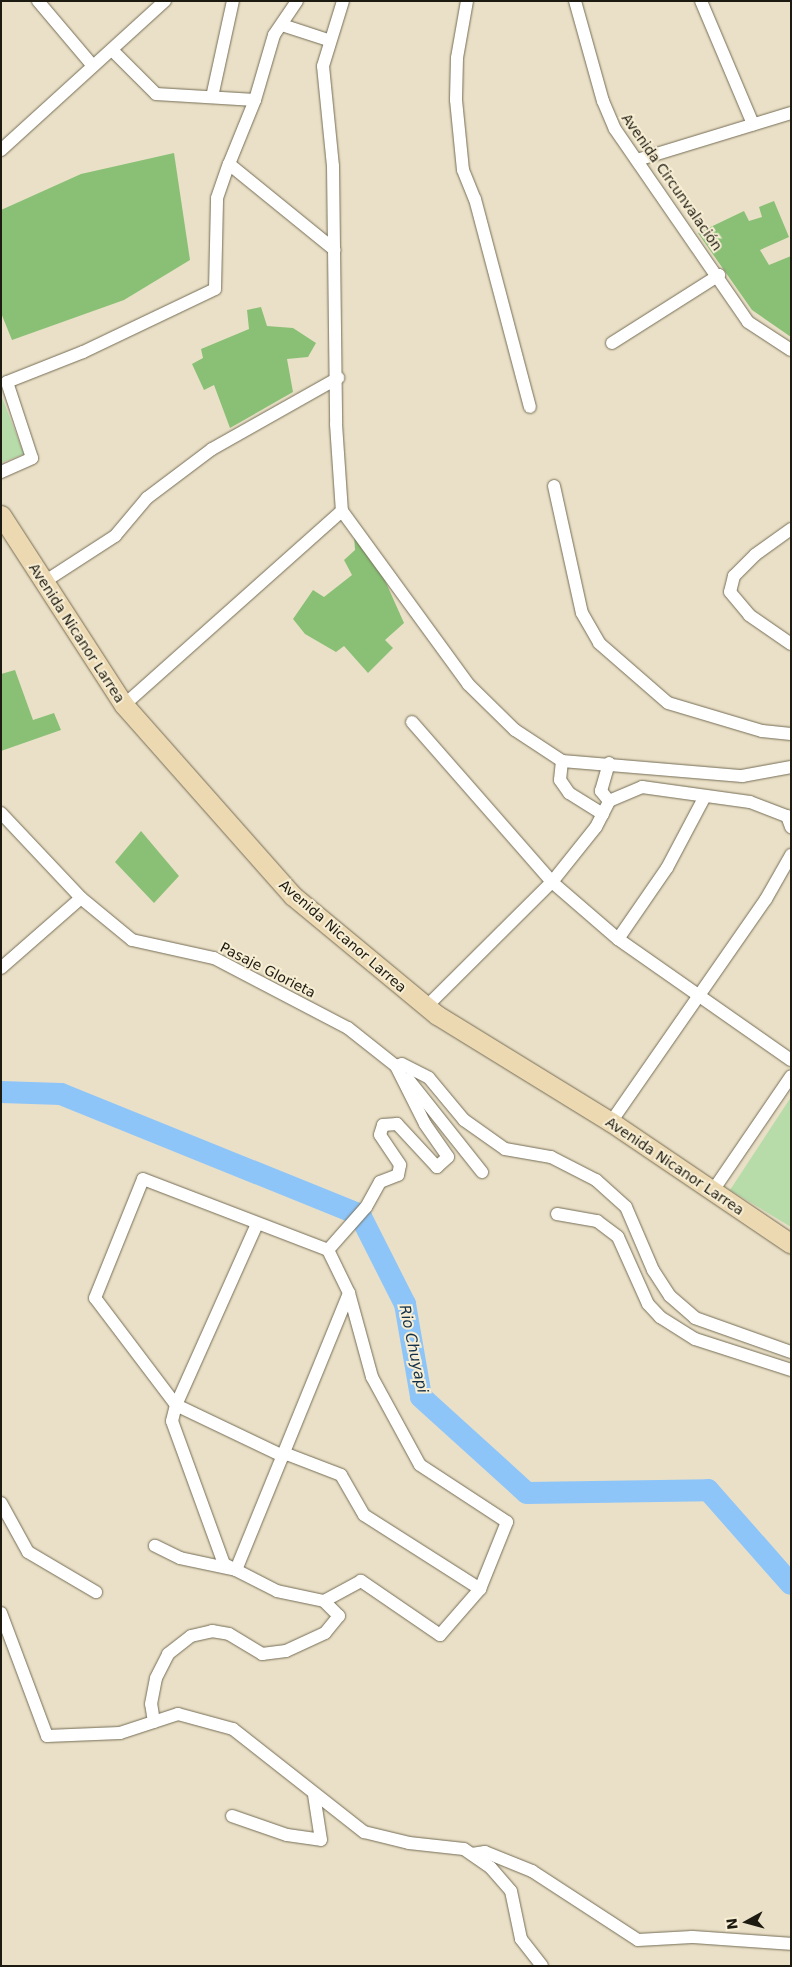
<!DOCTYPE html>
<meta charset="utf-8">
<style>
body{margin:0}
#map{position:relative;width:792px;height:1967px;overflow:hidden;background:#eae0c7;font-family:"DejaVu Sans",sans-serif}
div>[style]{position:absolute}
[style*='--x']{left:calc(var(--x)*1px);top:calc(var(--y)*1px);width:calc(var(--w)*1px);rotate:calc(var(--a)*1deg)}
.green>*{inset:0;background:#b7dcaa}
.forest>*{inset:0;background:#89c076}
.river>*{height:22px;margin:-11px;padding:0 11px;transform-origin:11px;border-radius:11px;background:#8ec5f9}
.roads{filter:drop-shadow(0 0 1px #756d56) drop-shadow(0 0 1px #756d56)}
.minor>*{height:12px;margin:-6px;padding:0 6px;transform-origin:6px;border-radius:6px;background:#fff}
.secondary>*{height:19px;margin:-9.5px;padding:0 9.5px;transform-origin:9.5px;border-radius:9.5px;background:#ecd9b2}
span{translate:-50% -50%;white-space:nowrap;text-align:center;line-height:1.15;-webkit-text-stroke:4px #f7eed4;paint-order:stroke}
.street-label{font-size:14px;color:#1d1a11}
.water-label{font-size:15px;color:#13314b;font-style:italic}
.frame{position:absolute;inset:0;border:2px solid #1d1a11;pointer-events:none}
.north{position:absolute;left:722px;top:1897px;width:50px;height:50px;-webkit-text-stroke:4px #f7eed4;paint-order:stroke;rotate:263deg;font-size:14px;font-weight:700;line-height:20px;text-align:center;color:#1d1a11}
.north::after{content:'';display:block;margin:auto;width:18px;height:22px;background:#1d1a11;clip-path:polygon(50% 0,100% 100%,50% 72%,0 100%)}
</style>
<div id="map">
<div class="green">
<i style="clip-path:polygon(1px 395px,24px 454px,1px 463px)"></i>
<i style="clip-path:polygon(791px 1097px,791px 1227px,730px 1190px)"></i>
</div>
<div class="forest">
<i style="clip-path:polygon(174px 153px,190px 260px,124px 300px,12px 340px,1px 313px,1px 210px,81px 174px)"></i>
<i style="clip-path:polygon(774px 201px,789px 237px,760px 250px,769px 265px,791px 256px,791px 337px,752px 310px,698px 233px,744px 211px,749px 221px,762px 217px,759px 207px)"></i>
<i style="clip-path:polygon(261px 307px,267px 326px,293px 328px,316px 343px,308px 357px,287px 359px,293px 392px,230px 428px,214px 385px,204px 390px,192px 364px,203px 358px,201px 349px,249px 329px,247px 310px)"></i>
<i style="clip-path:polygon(354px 535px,383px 576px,404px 623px,385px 640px,393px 648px,368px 673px,344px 646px,336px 652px,305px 634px,293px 619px,313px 590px,324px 597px,352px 575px,344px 560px,355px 550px)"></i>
<i style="clip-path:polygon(15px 670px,33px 720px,54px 713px,61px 730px,1px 751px,1px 674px)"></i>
<i style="clip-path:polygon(141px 831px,179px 876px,154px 903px,115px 862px)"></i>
</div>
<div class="river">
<i style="--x:1;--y:1092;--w:60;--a:1.9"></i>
<i style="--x:61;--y:1094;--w:323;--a:22"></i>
<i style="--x:360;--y:1215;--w:100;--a:63.2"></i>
<i style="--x:405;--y:1304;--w:94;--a:80.2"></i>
<i style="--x:421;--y:1397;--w:143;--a:42.2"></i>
<i style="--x:527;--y:1493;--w:181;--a:-0.9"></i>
<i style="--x:708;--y:1490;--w:125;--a:48.6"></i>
</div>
<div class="roads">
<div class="minor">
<i style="--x:38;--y:1;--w:85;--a:49.8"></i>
<i style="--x:297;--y:1;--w:41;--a:124.1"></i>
<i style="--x:274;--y:35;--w:68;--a:106.3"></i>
<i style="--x:255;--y:100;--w:69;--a:112.1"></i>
<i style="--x:229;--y:164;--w:136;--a:39.1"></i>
<i style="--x:343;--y:1;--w:68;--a:107.1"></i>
<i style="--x:323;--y:66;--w:100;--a:84.3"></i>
<i style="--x:333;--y:166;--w:258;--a:89.3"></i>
<i style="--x:336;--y:424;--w:87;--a:86.1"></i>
<i style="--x:342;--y:511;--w:214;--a:53.9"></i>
<i style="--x:468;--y:684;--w:66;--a:44.4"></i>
<i style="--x:515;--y:730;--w:56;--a:33.4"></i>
<i style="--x:562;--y:761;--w:181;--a:4.8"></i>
<i style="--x:742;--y:776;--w:50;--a:-10.4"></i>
<i style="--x:467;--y:1;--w:58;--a:100"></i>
<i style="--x:457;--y:58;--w:42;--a:91.4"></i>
<i style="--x:456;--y:100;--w:70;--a:84.3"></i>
<i style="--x:463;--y:170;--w:31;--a:68"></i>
<i style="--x:475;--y:199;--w:215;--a:75.2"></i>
<i style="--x:575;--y:1;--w:104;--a:74.4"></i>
<i style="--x:603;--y:101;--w:30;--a:67"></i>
<i style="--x:615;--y:129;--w:234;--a:55.4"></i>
<i style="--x:748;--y:322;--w:51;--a:33.1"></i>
<i style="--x:701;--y:1;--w:134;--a:67.1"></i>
<i style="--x:282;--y:25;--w:48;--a:18.1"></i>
<i style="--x:112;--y:50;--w:62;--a:45"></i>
<i style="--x:156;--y:94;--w:99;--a:3.5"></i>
<i style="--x:212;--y:97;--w:98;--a:-77.7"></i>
<i style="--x:1;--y:150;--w:222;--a:-42.3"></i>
<i style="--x:637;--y:160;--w:161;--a:-17"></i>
<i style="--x:612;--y:343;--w:127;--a:-32.4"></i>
<i style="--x:1;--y:472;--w:34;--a:-24"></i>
<i style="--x:32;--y:458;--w:80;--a:-108.2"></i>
<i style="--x:7;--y:382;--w:82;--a:-21.5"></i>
<i style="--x:83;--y:352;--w:146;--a:-25.5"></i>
<i style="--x:215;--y:289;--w:91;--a:-88.7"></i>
<i style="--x:217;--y:198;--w:36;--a:-71"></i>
<i style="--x:554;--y:486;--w:130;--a:77.6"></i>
<i style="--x:582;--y:613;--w:34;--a:60"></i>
<i style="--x:599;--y:643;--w:91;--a:41"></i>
<i style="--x:668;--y:703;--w:98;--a:16.6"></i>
<i style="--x:762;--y:731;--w:29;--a:6"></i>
<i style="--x:791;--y:529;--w:44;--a:144.2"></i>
<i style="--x:755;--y:555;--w:30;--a:135"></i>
<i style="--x:734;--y:576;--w:16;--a:104"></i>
<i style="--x:730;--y:592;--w:30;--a:50"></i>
<i style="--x:749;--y:615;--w:51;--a:34.6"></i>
<i style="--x:44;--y:582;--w:85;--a:-32.9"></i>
<i style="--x:115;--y:536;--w:50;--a:-49.9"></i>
<i style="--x:147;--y:498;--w:81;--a:-37"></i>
<i style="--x:212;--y:449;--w:145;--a:-29.4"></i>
<i style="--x:124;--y:705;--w:292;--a:-41.7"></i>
<i style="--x:412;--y:722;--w:213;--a:48.8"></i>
<i style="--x:552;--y:882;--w:87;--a:40.8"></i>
<i style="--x:618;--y:939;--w:211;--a:35"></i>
<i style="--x:562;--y:761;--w:19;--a:96"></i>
<i style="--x:560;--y:780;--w:16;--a:55"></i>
<i style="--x:569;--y:793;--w:40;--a:32"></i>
<i style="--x:609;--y:801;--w:36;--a:-23"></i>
<i style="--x:642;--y:787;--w:109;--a:7.9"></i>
<i style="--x:750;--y:802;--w:40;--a:21"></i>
<i style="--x:787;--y:816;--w:12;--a:70"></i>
<i style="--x:1;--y:813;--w:117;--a:46.7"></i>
<i style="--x:81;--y:898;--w:66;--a:39.5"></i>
<i style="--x:132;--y:940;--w:84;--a:12.4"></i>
<i style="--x:214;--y:958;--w:151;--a:27.6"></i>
<i style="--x:348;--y:1028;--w:61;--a:38.4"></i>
<i style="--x:396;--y:1066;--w:65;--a:63.4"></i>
<i style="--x:425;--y:1124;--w:40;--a:55.1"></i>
<i style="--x:448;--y:1157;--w:15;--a:138"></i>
<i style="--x:437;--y:1167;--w:59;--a:-132.9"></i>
<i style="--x:397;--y:1124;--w:14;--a:176"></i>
<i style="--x:383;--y:1125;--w:10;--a:107"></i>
<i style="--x:380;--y:1135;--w:36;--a:56"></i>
<i style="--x:400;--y:1165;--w:10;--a:101"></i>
<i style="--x:398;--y:1175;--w:19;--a:159"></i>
<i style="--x:380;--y:1182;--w:29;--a:119"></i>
<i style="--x:366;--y:1207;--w:57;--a:131.5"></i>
<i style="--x:618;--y:939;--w:86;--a:-55.4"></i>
<i style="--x:667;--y:868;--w:79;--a:-62.1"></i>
<i style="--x:1;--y:968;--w:106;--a:-41.2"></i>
<i style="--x:426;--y:1007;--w:177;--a:-44.8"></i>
<i style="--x:552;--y:882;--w:70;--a:-51.3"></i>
<i style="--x:596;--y:827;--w:29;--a:-63"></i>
<i style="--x:609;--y:801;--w:13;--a:-129"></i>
<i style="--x:601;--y:791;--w:29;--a:-74"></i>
<i style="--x:396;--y:1066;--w:6;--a:-18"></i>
<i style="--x:402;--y:1064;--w:30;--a:27"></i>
<i style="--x:429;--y:1078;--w:55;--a:50.2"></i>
<i style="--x:464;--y:1120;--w:50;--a:35.3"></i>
<i style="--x:505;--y:1149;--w:47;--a:9.9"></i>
<i style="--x:551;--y:1157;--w:51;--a:27.1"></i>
<i style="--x:596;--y:1180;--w:40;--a:42"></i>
<i style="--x:626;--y:1207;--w:69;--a:66.8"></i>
<i style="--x:653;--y:1270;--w:31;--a:57"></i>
<i style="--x:670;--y:1296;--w:33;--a:41"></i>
<i style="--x:695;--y:1318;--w:102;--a:19.5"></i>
<i style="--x:408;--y:1079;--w:119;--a:51.5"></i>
<i style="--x:611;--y:1122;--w:272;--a:-55.2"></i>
<i style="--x:766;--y:899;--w:51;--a:-60.4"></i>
<i style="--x:712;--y:1192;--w:140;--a:-55.7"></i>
<i style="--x:557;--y:1214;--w:41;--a:9.9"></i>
<i style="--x:597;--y:1221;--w:26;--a:37"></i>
<i style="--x:618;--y:1237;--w:73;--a:65.9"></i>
<i style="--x:648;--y:1304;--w:18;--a:47"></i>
<i style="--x:660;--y:1317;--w:41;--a:32.2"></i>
<i style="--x:695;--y:1339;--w:101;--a:17.9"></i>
<i style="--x:257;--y:1224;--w:198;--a:114.1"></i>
<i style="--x:176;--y:1405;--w:119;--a:25.5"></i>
<i style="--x:349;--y:1293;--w:87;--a:74.7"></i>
<i style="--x:372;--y:1377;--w:100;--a:61.4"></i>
<i style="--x:420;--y:1465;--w:104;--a:33.2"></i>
<i style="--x:507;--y:1522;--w:72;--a:111.9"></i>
<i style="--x:284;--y:1453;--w:61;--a:21.1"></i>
<i style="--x:341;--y:1475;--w:46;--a:60.1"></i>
<i style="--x:364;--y:1515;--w:138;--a:32.5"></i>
<i style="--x:480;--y:1589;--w:61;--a:131"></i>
<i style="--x:440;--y:1635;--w:96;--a:-145.6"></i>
<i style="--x:361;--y:1581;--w:42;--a:151.6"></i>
<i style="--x:1;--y:1503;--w:56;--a:61.1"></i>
<i style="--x:28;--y:1552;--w:79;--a:30.5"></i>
<i style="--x:1;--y:1613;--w:131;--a:69.5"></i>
<i style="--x:47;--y:1736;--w:73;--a:-2.4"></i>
<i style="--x:120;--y:1733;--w:61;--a:-18.1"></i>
<i style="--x:178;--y:1714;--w:57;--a:15.3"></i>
<i style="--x:233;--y:1729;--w:167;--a:38.2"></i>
<i style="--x:364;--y:1832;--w:46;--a:13.7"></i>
<i style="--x:409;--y:1843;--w:55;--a:6.2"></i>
<i style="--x:464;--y:1849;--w:33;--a:35"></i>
<i style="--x:491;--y:1868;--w:30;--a:49"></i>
<i style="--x:511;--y:1891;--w:49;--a:78.2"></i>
<i style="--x:521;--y:1939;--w:34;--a:52"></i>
<i style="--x:154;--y:1722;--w:18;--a:-99"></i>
<i style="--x:151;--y:1704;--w:26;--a:-79"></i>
<i style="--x:156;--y:1678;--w:27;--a:-63"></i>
<i style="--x:168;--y:1654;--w:29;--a:-38"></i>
<i style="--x:191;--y:1636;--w:22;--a:-13"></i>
<i style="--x:212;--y:1631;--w:17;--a:10"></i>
<i style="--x:229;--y:1634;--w:39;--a:31"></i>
<i style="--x:262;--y:1654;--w:24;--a:-7"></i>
<i style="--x:286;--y:1651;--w:43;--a:-24.8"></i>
<i style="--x:325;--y:1633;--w:22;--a:-51"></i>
<i style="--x:339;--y:1616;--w:21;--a:-135"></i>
<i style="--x:324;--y:1601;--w:48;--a:-168"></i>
<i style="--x:277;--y:1591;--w:46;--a:-152.9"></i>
<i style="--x:236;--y:1570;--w:13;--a:-153"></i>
<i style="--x:224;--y:1564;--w:152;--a:-110"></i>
<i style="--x:172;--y:1421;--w:16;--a:-76"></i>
<i style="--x:176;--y:1405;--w:134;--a:-127.1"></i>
<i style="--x:95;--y:1298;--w:128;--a:-68"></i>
<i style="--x:143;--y:1179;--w:198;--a:21"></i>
<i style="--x:328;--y:1250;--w:48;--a:64"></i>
<i style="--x:349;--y:1293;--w:299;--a:112.2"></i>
<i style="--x:236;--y:1570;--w:57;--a:-167.9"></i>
<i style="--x:180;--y:1558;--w:28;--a:-154"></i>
<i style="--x:232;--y:1816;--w:58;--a:19.1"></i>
<i style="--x:287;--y:1835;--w:34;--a:8"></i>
<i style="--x:321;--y:1840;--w:46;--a:-98.8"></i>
<i style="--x:472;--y:1854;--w:13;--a:-9"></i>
<i style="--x:485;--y:1852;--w:51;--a:22"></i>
<i style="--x:532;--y:1871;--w:126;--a:33.1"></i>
<i style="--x:638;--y:1940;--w:54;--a:-3.2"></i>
<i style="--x:692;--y:1937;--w:99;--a:4"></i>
</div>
<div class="secondary">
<i style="--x:1;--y:515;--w:226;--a:57.1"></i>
<i style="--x:124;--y:705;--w:255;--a:48.5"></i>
<i style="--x:293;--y:896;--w:187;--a:39.6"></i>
<i style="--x:437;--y:1015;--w:204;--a:31.6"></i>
<i style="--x:611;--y:1122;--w:217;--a:34.1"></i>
</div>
</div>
<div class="street-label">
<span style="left:672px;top:182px;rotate:55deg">Avenida Circunvalación</span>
<span style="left:77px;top:633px;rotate:57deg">Avenida Nicanor Larrea</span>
<span style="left:343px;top:936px;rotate:41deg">Avenida Nicanor Larrea</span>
<span style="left:268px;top:970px;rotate:27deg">Pasaje Glorieta</span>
<span style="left:675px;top:1166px;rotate:34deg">Avenida Nicanor Larrea</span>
</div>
<div class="water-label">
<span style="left:413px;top:1349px;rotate:78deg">Rio Chuyapi</span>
</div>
<div class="frame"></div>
<div class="north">N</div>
</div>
